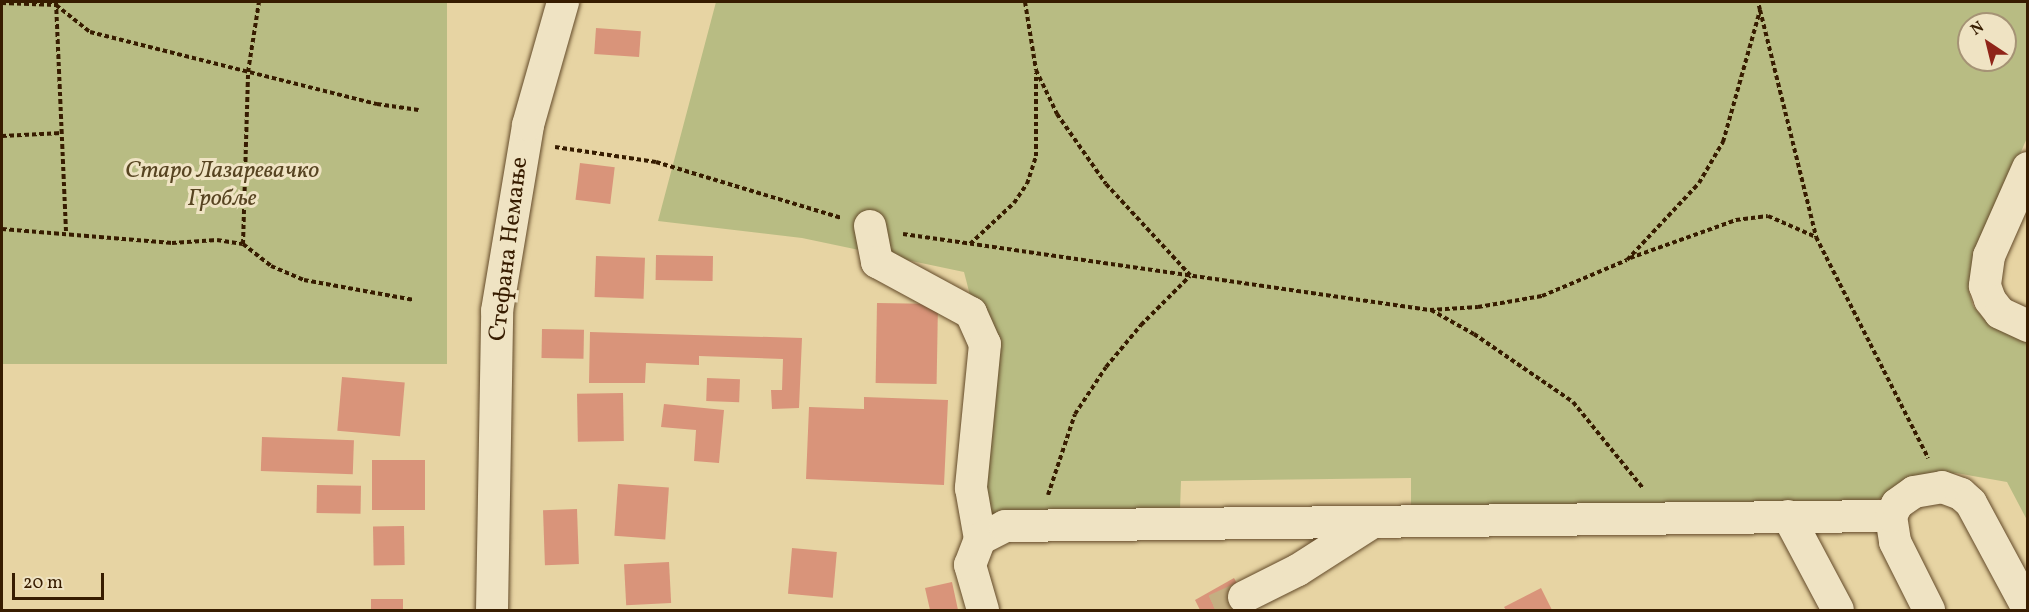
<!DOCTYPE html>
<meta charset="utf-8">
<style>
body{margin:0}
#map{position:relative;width:2029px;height:612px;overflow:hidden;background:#e7d4a3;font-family:Vollkorn,serif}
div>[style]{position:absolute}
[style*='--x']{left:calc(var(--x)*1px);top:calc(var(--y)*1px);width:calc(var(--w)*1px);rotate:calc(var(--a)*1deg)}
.green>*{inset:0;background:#b8bc83;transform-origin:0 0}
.building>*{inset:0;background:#d9947a;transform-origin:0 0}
.minor-tunnel>*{height:32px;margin-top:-16px;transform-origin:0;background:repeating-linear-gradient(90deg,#c4af82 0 32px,transparent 0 48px)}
.path>*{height:4px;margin-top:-2px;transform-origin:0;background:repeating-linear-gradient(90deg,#371c00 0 4.5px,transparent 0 7.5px)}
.roads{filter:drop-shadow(0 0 2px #634a29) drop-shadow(0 0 2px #634a29)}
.minor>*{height:32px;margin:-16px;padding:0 16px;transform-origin:16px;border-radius:16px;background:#efe3c3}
span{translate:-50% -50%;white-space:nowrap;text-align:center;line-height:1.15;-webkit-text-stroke:6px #efe3c3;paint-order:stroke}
.park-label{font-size:24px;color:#574421;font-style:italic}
.street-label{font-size:24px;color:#371c00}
.frame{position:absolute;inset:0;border:3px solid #371c00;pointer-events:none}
.north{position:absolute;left:1957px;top:12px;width:60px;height:60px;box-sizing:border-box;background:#efe3c3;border:2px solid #a59375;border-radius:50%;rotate:325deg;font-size:16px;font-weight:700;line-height:24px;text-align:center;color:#371c00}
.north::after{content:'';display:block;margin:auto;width:21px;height:27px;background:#8f2418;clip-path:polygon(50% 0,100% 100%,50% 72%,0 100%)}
.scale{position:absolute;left:12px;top:573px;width:92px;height:27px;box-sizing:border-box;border:3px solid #371c00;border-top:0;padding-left:8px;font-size:18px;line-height:21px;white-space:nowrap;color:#371c00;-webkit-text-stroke:4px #efe3c3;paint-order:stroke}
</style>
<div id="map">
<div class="green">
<i style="left:2px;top:2px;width:445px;height:362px"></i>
<i style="clip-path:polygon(evenodd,716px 2px,2027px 2px,2027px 138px,1973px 261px,1969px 292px,1973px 306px,1984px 319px,2027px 339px,2027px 520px,2007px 482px,1956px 473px,1901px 487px,1875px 501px,1411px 507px,1411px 478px,1181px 481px,1180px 510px,986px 514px,972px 303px,964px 272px,802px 238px,658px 221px,716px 2px,1969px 24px,2005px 24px,2005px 60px,1969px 60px,1969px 24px)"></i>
</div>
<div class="building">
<i style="left:596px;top:28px;width:45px;height:26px;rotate:4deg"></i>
<i style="left:580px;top:163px;width:35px;height:37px;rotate:7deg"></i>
<i style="left:656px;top:255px;width:57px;height:25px;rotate:1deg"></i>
<i style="left:596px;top:256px;width:49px;height:41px;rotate:2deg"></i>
<i style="left:877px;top:303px;width:61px;height:80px;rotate:1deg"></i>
<i style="left:542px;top:329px;width:42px;height:29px;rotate:1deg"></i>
<i style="clip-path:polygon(590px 332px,802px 338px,799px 408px,772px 409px,771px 390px,782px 390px,783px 359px,699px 356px,699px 365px,646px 363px,645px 383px,589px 383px)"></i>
<i style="left:342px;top:377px;width:63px;height:54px;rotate:5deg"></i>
<i style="left:707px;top:378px;width:33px;height:23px;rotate:2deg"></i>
<i style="left:623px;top:393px;width:48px;height:46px;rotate:89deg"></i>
<i style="clip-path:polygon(864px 397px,948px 400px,944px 485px,806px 479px,809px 407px,864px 409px)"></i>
<i style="clip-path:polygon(664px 404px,724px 410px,719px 463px,694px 461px,696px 430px,661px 427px)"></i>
<i style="left:262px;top:437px;width:92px;height:34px;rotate:2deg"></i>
<i style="left:372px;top:460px;width:53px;height:50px"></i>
<i style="left:618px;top:484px;width:51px;height:52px;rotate:4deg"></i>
<i style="left:317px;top:485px;width:44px;height:28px;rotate:1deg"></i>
<i style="left:577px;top:509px;width:55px;height:34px;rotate:88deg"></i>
<i style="left:404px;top:526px;width:39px;height:31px;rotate:89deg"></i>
<i style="left:792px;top:548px;width:45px;height:46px;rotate:5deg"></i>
<i style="left:669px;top:562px;width:41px;height:45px;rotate:87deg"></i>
<i style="clip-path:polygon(1234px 578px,1251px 610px,1200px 610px,1195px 600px)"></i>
<i style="clip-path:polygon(952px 582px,958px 610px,930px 610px,925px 588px)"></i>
<i style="clip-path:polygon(1541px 588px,1552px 610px,1506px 610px,1504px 607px)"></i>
<i style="left:403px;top:599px;width:11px;height:32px;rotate:90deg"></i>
</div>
<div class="minor-tunnel">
<i style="--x:1215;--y:610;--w:32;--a:-24"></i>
</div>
<div class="path">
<i style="--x:56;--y:2;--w:231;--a:87.5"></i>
<i style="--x:1025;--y:2;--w:69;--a:80.8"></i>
<i style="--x:1036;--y:70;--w:49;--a:64.5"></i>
<i style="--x:1057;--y:114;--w:85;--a:55"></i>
<i style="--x:1106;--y:184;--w:124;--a:47.3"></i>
<i style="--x:2;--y:3;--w:54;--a:2.1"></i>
<i style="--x:56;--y:5;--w:43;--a:38.5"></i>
<i style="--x:90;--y:32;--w:296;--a:14.1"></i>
<i style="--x:377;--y:104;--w:42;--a:8.1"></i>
<i style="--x:1760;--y:10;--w:234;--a:76.1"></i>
<i style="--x:2;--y:136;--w:60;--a:-2.9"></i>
<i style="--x:555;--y:147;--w:102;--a:8.4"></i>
<i style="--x:656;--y:162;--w:193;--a:16.8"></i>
<i style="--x:2;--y:229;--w:171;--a:4.7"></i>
<i style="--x:172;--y:243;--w:45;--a:-3.8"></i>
<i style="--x:217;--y:240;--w:26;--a:9"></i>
<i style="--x:243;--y:244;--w:36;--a:38"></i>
<i style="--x:271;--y:266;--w:36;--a:23"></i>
<i style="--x:304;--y:280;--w:112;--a:10.3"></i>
<i style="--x:903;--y:234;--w:532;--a:8.21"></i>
<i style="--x:1430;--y:310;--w:48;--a:-3.6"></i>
<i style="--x:1478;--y:307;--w:65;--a:-9.8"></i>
<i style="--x:1542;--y:296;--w:92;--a:-23"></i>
<i style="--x:1627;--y:260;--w:105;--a:-46.9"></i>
<i style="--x:1699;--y:183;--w:48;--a:-59.7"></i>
<i style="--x:1723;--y:142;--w:137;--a:-74.3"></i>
<i style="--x:1760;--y:10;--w:8;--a:-104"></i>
<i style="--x:243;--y:244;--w:172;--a:-88.3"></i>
<i style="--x:248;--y:72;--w:71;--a:-81.1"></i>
<i style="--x:970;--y:244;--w:60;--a:-43"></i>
<i style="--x:1014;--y:203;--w:23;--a:-56"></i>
<i style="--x:1027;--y:184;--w:29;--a:-72"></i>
<i style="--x:1036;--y:156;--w:83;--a:-90"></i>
<i style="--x:1630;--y:258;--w:113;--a:-19.7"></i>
<i style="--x:1736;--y:220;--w:32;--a:-7"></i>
<i style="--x:1768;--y:216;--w:52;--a:23.6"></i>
<i style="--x:1816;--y:237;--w:248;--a:63.1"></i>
<i style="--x:1431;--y:310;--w:49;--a:29.2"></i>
<i style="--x:1474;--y:334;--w:120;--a:34.5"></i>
<i style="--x:1573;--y:402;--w:111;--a:50.9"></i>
<i style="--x:1048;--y:495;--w:85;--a:-71.6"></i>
<i style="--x:1075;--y:414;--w:56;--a:-56.6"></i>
<i style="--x:1106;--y:367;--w:55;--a:-50.2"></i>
<i style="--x:1141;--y:325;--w:69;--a:-45"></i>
</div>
<div class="roads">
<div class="minor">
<i style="--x:2028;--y:168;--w:96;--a:113.9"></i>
<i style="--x:1989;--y:256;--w:30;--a:98"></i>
<i style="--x:1985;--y:286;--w:15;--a:70"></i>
<i style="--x:1990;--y:300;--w:16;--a:52"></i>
<i style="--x:2000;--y:313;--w:31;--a:25"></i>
<i style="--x:870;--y:226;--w:37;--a:79"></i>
<i style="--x:877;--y:262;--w:107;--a:28.5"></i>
<i style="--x:971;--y:313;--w:34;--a:66"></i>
<i style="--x:985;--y:344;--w:145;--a:95.6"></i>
<i style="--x:971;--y:488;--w:52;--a:80"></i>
<i style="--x:1788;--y:516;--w:106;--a:62"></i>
<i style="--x:1891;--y:516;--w:26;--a:81"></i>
<i style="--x:1895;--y:542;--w:76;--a:63.4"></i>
<i style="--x:1244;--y:597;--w:60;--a:-26.6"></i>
<i style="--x:1298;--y:570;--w:89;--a:-32.6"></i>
<i style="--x:492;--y:610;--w:299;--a:-89"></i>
<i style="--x:497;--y:311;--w:189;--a:-80.5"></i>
<i style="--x:528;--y:125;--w:128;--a:-74.1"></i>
<i style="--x:983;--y:610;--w:47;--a:-106.1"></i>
<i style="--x:970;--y:565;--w:28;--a:-69"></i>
<i style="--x:980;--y:539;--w:28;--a:-27"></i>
<i style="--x:1005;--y:526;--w:886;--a:-0.65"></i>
<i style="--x:1891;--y:516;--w:13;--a:-63"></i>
<i style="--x:1897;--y:504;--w:21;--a:-35"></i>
<i style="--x:1914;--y:492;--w:28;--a:-10"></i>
<i style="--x:1942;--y:487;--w:20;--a:20"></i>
<i style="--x:1961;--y:494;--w:13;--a:42"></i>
<i style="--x:1971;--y:503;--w:120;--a:61.7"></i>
</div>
</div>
<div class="park-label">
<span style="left:222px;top:186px">Старо Лазаревачко<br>Гробље</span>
</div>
<div class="street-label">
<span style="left:510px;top:249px;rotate:-83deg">Стефана Немање</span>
</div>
<div class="frame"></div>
<div class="north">N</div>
<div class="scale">20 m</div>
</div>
